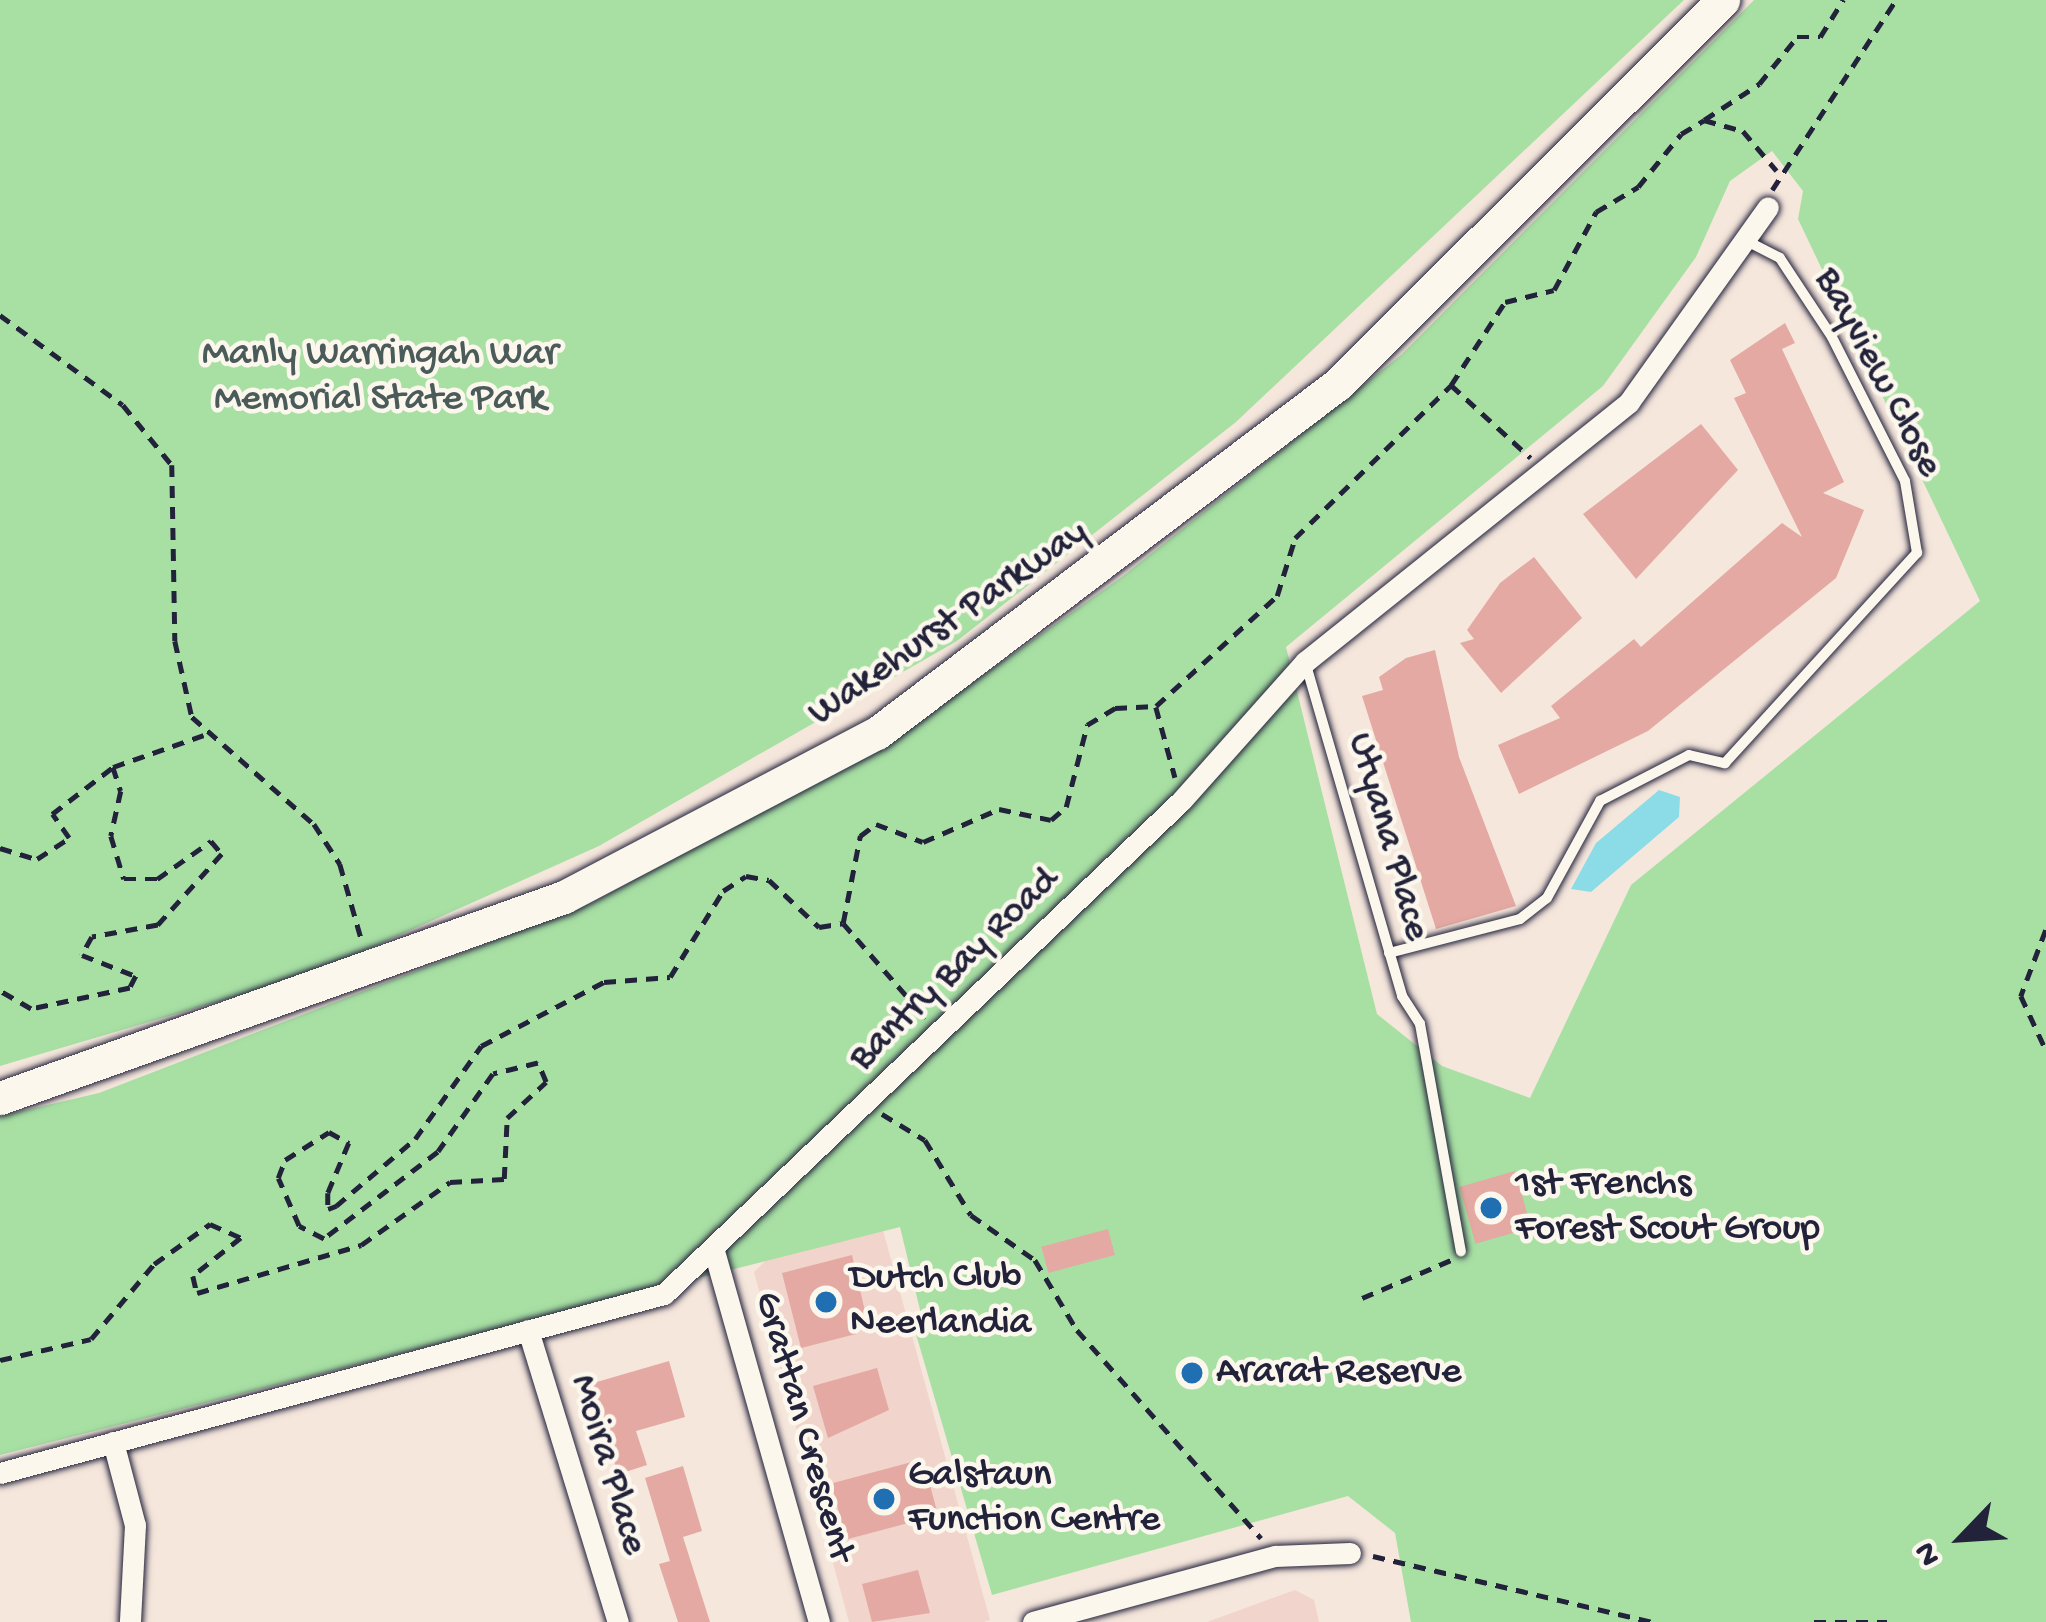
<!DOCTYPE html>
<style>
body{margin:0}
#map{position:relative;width:2046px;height:1622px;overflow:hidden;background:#f6e7dd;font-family:"Gochi Hand",sans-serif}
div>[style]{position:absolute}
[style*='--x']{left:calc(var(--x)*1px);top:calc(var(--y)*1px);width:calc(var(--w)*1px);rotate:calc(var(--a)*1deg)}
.built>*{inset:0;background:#f1d4cb}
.green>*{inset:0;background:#a8e0a4}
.water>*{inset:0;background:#8cdce8}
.building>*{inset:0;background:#e4a9a2;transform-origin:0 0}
.path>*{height:4.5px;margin-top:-2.25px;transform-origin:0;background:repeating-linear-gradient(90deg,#22223b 0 12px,transparent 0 21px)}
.roads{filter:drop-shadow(0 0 3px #22223b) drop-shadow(0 0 3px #22223b)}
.service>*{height:10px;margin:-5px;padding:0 5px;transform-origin:5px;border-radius:5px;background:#fbf7ec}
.minor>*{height:21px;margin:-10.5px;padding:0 10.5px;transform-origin:10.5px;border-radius:10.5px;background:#fbf7ec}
.primary>*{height:33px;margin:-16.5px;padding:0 16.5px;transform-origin:16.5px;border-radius:16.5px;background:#fbf7ec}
.dots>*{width:33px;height:33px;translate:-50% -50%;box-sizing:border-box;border:6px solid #fbf7ec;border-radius:50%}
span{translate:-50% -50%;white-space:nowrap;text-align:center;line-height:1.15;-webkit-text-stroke:9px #fbf7ec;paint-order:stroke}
.park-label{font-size:39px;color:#4a5b5a}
.street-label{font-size:39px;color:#22223b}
.poi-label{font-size:39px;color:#22223b}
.left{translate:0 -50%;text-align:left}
.north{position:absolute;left:1902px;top:1478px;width:120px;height:120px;-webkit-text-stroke:9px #fbf7ec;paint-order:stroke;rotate:245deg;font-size:33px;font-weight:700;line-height:48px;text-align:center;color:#22223b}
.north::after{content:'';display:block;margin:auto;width:42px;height:54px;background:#22223b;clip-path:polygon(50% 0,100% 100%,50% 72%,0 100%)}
</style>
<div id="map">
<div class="built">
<i style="clip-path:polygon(864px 1161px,990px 1620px,984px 1622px,849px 1622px,754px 1272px)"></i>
<i style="clip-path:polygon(1295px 1590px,1314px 1600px,1319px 1622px,1207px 1622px)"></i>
</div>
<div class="green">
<i style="clip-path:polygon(0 0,1684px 0,1236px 422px,957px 641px,599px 846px,315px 973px,0 1066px)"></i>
<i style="clip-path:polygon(evenodd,1754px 0,2046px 0,2046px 1622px,1411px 1622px,1395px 1533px,1348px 1496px,992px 1595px,911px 1317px,921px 1314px,900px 1227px,0 1455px,0 1116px,99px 1093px,590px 904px,896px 737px,1123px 576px,1401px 355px,1754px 0,1772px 151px,1803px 191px,1798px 219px,1980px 601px,1631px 885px,1530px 1098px,1442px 1066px,1377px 1014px,1286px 647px,1603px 386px,1696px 257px,1730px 181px,1772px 151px)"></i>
</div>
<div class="water">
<i style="clip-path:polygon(1659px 790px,1680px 797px,1679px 817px,1591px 892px,1571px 889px,1596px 843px)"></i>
</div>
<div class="building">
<i style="clip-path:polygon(1785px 323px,1795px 343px,1782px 349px,1844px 482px,1823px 493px,1864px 510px,1836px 578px,1648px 731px,1519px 794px,1498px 745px,1560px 718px,1551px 706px,1634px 639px,1641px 647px,1782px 523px,1802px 537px,1734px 398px,1746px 393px,1730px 360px)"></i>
<i style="clip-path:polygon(1701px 424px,1738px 470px,1636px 579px,1583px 514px)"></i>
<i style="clip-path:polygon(1534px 557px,1582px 618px,1501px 693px,1460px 643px,1474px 639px,1467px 630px,1500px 583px)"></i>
<i style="clip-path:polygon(1435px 650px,1459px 757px,1516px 906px,1436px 929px,1362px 696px,1383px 690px,1379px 677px,1406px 658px)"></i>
<i style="left:1515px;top:1171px;width:59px;height:58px;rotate:74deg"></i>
<i style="left:1108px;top:1229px;width:27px;height:69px;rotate:75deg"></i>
<i style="clip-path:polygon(852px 1255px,867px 1320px,853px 1324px,856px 1334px,801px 1348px,782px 1273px)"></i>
<i style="clip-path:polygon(669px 1361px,685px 1417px,636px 1431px,647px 1465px,619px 1474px,583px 1386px)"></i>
<i style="clip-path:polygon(877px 1368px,889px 1410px,828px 1438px,813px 1386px)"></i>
<i style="left:923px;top:1459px;width:58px;height:95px;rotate:75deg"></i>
<i style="clip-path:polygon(683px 1466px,702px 1531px,683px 1537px,710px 1622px,678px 1622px,659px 1564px,670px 1561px,645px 1478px)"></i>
<i style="clip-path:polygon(918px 1570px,930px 1613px,872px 1622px,862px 1584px)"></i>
</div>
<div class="path">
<i style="--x:1704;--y:120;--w:66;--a:-33.2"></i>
<i style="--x:1759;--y:84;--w:60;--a:-51"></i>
<i style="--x:1797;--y:37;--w:23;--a:0"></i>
<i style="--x:1820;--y:37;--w:44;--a:-58.1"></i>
<i style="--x:1772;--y:190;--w:227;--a:-56.9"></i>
<i style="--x:0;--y:315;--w:152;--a:36.2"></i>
<i style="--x:123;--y:405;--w:77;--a:50.8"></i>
<i style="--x:172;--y:465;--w:176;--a:89"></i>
<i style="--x:175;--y:641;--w:78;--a:77.4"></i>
<i style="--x:192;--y:717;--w:162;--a:41.3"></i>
<i style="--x:314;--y:824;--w:48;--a:57"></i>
<i style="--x:340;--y:864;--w:80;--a:74.1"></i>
<i style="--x:1451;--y:385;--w:108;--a:42.4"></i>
<i style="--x:1156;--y:707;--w:73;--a:74.8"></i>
<i style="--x:113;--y:767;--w:96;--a:-19.4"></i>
<i style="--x:0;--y:848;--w:39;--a:17"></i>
<i style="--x:37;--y:859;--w:38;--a:-33"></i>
<i style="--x:69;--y:838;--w:29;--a:-125"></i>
<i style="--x:52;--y:814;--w:77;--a:-37.6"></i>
<i style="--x:113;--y:767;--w:25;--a:72"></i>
<i style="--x:121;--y:791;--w:46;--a:102.5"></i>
<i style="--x:111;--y:836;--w:45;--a:73.2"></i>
<i style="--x:124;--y:879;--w:33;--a:0"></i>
<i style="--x:157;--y:879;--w:66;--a:-35.1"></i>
<i style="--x:211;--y:841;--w:17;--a:50"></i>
<i style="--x:222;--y:854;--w:96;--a:132"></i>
<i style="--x:158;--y:925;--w:67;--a:169.7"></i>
<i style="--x:92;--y:937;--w:21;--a:119"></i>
<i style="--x:82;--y:955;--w:58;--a:21.3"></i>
<i style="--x:136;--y:976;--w:13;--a:117"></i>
<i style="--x:130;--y:988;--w:101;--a:168"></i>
<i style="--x:31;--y:1009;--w:36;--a:-150"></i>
<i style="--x:843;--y:923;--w:126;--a:48.9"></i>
<i style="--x:2046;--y:930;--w:71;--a:110.7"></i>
<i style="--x:2021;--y:996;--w:60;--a:65.2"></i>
<i style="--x:882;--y:1114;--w:50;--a:31.2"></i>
<i style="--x:925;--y:1140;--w:88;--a:58.5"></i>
<i style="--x:971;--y:1215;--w:78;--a:35.1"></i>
<i style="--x:1035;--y:1260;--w:82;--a:59"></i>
<i style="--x:1077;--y:1330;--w:278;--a:48.5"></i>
<i style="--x:1362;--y:1298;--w:97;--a:-23.1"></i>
<i style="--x:0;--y:1360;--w:93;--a:-13"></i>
<i style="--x:91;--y:1339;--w:98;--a:-50"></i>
<i style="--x:154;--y:1264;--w:69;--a:-35.5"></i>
<i style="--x:210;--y:1224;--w:34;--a:24"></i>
<i style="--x:241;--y:1238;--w:61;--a:141.6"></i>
<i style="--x:193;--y:1276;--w:17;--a:77"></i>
<i style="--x:197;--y:1293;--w:171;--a:-16.3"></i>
<i style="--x:361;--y:1245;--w:109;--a:-35.3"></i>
<i style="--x:450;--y:1182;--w:54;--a:-3.2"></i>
<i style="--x:504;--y:1179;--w:61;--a:-87.2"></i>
<i style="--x:507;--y:1118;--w:53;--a:-42.7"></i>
<i style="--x:546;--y:1082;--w:21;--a:-113"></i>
<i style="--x:538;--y:1063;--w:46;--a:166.3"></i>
<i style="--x:493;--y:1074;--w:95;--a:125.2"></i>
<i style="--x:438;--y:1152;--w:143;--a:142.7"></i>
<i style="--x:324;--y:1239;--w:28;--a:-153"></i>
<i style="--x:299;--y:1226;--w:52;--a:-113.6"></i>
<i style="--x:278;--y:1178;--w:19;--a:-69"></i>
<i style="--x:285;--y:1160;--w:52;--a:-32.5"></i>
<i style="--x:329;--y:1132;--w:23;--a:29"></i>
<i style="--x:349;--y:1143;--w:54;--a:112.8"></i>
<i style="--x:328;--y:1193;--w:16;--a:90"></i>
<i style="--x:328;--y:1209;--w:9;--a:-21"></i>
<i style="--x:336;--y:1206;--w:104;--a:-40.3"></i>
<i style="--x:415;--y:1139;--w:114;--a:-54.6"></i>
<i style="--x:481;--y:1046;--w:139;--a:-27.5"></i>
<i style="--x:604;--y:982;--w:66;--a:-4.3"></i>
<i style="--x:670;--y:977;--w:101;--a:-58.4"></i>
<i style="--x:723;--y:891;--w:27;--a:-33"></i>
<i style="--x:746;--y:876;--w:23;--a:10"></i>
<i style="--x:769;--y:880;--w:69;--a:43.2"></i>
<i style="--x:819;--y:927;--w:24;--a:-9"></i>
<i style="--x:843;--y:923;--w:89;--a:-78.9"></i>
<i style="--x:860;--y:836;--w:20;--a:-37"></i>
<i style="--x:876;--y:824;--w:50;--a:21"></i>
<i style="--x:923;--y:842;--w:83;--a:-23.5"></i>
<i style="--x:999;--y:809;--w:53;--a:11.9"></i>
<i style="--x:1051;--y:820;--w:20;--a:-41"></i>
<i style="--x:1066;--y:807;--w:85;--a:-75.6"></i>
<i style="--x:1087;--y:725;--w:33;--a:-31"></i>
<i style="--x:1115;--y:708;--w:41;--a:-2.8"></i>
<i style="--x:1156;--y:706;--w:164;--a:-42.3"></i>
<i style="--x:1277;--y:596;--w:61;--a:-72.8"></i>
<i style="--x:1295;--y:538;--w:219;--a:-44.4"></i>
<i style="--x:1451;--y:385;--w:99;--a:-57"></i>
<i style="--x:1505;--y:302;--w:50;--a:-13.8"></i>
<i style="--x:1554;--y:290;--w:89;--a:-61.7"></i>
<i style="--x:1596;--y:212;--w:49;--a:-30.8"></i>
<i style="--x:1638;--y:187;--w:68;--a:-50.9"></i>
<i style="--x:1681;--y:134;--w:27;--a:-31"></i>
<i style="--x:1704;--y:120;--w:41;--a:15.8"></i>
<i style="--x:1743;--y:131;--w:52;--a:49.6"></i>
<i style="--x:1373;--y:1556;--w:287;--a:13.3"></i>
<i style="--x:1814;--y:1622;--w:73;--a:0"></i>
</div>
<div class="roads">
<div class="service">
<i style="--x:1306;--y:665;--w:345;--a:73.8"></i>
<i style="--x:1402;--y:996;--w:33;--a:57"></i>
<i style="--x:1420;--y:1024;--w:231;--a:79.8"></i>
<i style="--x:1389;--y:953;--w:135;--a:-14.5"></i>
<i style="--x:1520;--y:919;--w:34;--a:-38"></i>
<i style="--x:1547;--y:898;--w:111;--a:-61.3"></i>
<i style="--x:1600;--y:801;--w:100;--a:-27.3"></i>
<i style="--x:1689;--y:755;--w:37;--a:13"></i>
<i style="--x:1725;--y:763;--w:285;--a:-47.6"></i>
<i style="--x:1917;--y:553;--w:73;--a:-99.5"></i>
<i style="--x:1905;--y:481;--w:161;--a:-116.9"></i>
<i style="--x:1832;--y:337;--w:95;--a:-123.4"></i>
<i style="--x:1780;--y:258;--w:34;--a:-153"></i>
</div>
<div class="minor">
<i style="--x:714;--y:1251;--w:386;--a:74.2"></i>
<i style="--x:528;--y:1330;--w:306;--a:72.9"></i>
<i style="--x:113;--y:1442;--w:86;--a:75.2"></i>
<i style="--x:135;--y:1525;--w:97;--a:93"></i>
<i style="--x:0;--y:1473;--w:688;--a:-15.09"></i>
<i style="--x:664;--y:1294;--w:716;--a:-43.64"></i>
<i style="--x:1182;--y:800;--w:185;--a:-48.3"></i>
<i style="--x:1305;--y:662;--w:415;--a:-38.7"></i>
<i style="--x:1629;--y:402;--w:239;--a:-54.5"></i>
<i style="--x:1033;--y:1622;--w:251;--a:-15.3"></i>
<i style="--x:1275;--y:1556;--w:75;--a:-2.3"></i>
</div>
<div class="primary">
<i style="--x:0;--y:1098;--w:599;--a:-19.62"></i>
<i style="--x:564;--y:897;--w:353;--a:-27.7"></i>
<i style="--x:877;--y:733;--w:578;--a:-37.13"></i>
<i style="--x:1338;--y:384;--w:544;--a:-44.93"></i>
</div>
</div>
<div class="dots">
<i style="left:1491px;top:1208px;background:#1f6fb2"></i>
<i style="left:826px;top:1302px;background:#1f6fb2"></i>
<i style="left:1192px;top:1373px;background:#1f6fb2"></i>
<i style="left:884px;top:1499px;background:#1f6fb2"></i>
</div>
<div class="park-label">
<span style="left:380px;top:378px">Manly Warringah War<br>Memorial State Park</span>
</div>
<div class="street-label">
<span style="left:1877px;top:373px;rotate:62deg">Bayview Close</span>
<span style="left:949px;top:624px;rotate:-35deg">Wakehurst Parkway</span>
<span style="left:1387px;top:837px;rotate:74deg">Utyana Place</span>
<span style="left:955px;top:970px;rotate:-44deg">Bantry Bay Road</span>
<span style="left:802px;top:1427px;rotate:74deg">Grattan Crescent</span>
<span style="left:607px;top:1465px;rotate:73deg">Moira Place</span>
</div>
<div class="poi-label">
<span class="left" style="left:1515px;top:1208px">1st Frenchs<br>Forest Scout Group</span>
<span class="left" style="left:850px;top:1302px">Dutch Club<br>Neerlandia</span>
<span class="left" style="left:1216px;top:1373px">Ararat Reserve</span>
<span class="left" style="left:908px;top:1499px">Galstaun<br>Function Centre</span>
</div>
<div class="north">N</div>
</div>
